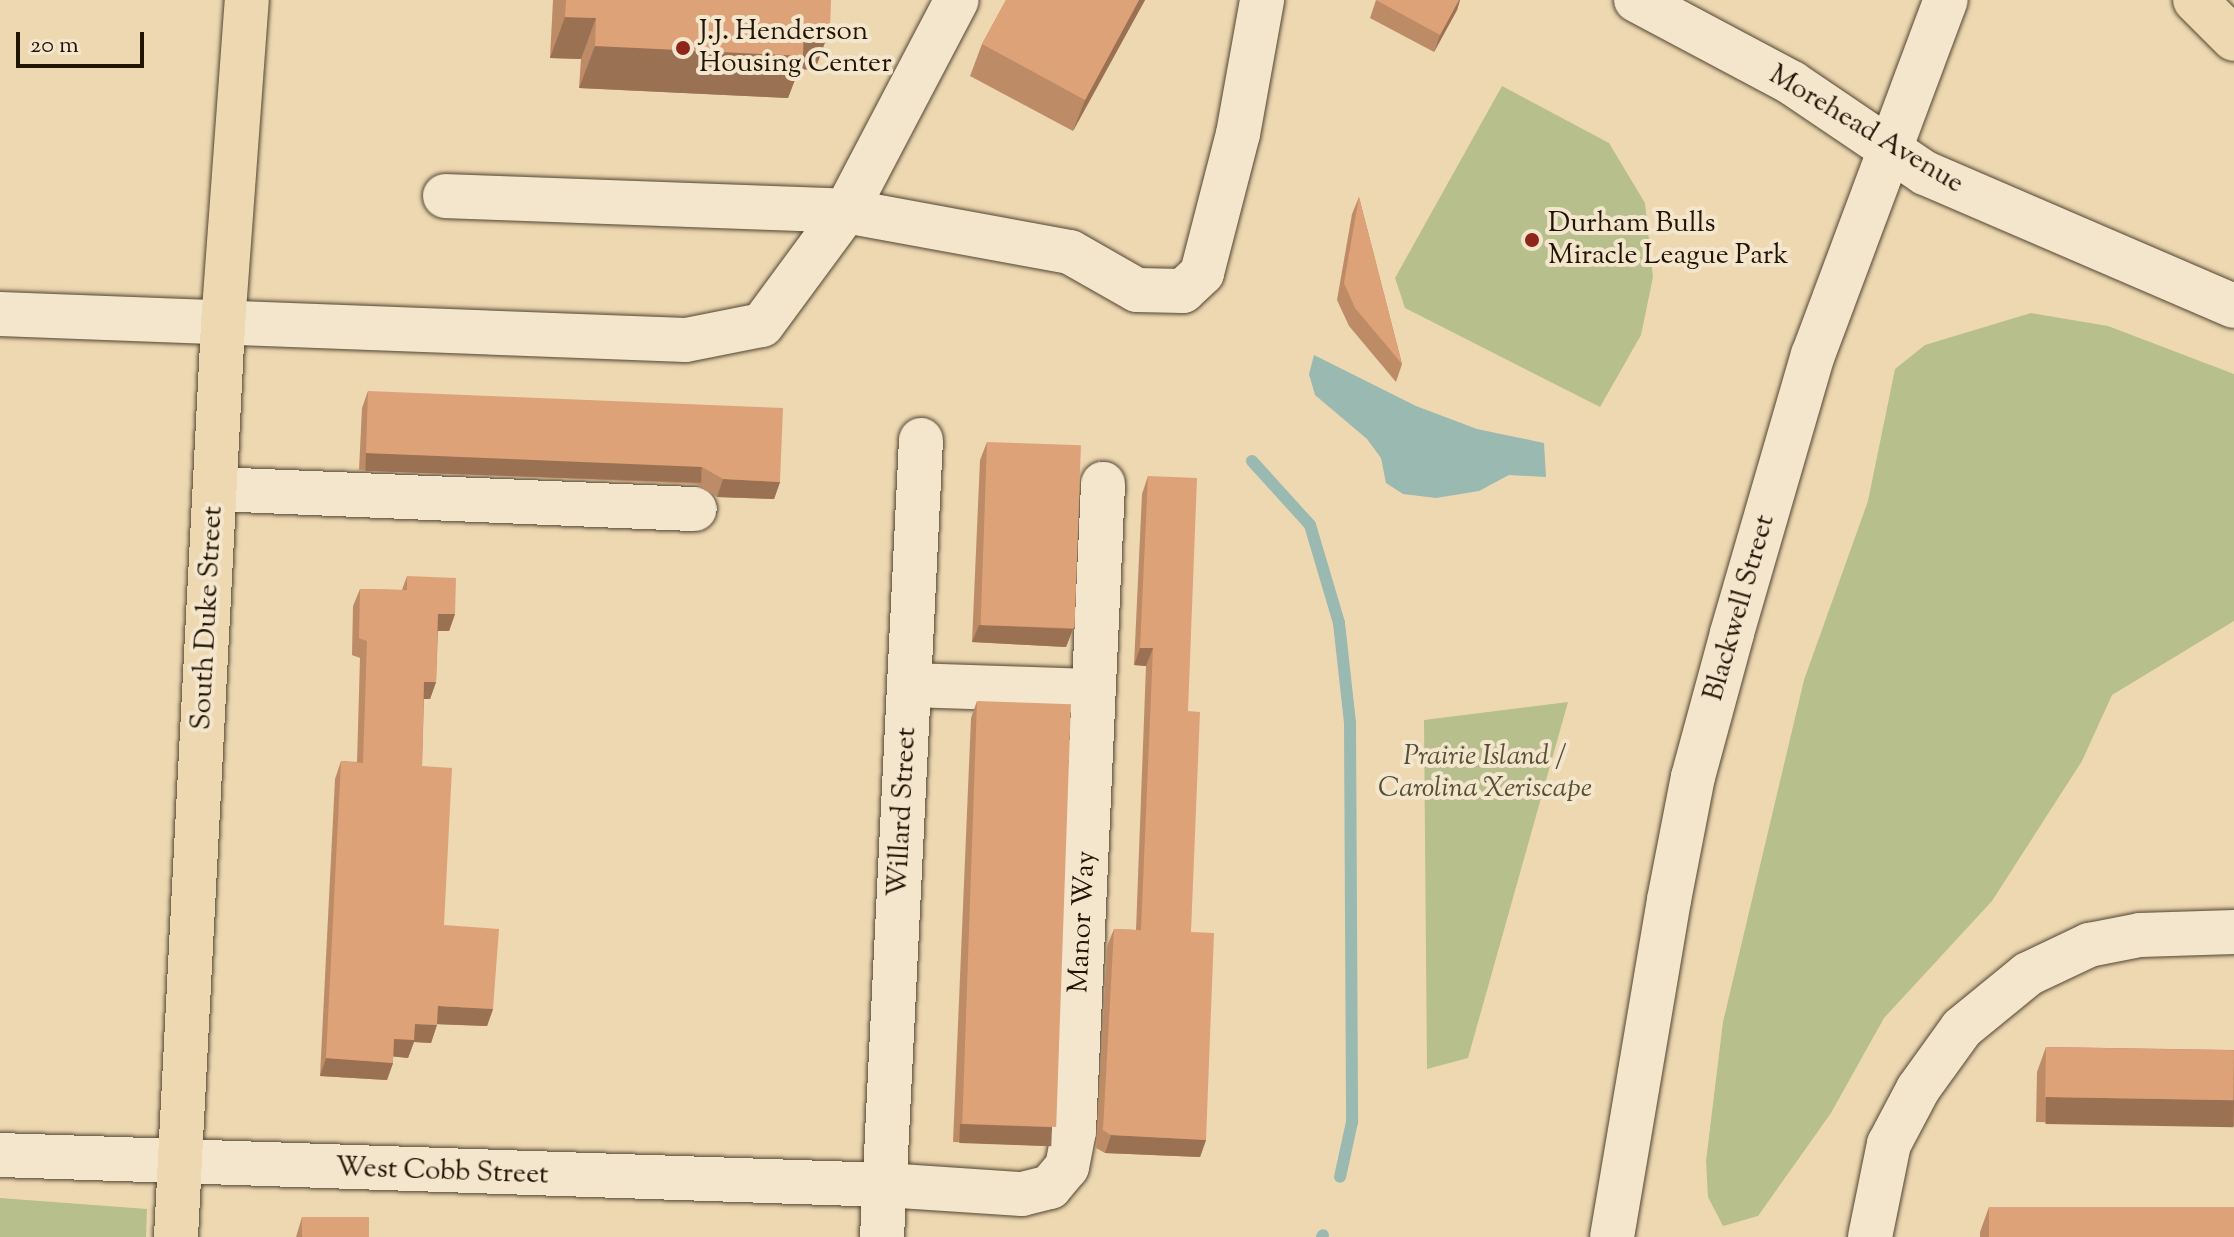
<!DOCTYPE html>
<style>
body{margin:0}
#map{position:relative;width:2234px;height:1237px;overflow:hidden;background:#edd8b2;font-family:"Sorts Mill Goudy",serif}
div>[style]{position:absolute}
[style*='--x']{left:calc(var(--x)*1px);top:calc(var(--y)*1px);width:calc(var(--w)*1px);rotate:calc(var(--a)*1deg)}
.green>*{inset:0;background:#b7bf8d}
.water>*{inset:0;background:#9ab9b1}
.stream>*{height:12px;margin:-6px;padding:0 6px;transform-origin:6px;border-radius:6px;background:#9ab9b1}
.roads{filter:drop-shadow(0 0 2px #534530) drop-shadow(0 0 2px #534530)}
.minor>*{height:44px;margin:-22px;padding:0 22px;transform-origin:22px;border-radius:22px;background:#f3e6cd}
.major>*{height:44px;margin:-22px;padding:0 22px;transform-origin:22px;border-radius:22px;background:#edd8b2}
.highway>*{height:44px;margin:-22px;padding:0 22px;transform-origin:22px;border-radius:22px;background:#edd8b2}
.wall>*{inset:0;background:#be8b67}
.shaded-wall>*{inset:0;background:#9b7154;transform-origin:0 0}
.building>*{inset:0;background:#dda278;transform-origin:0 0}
.dots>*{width:22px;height:22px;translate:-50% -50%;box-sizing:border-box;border:4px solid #f3e6cd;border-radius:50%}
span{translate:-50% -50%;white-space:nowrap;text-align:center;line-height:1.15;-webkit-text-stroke:8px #f3e6cd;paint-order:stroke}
.poi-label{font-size:28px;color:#201405}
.left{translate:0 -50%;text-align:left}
.street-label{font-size:28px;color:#201405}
.park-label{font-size:28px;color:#555035;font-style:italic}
.scale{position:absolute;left:16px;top:32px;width:128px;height:36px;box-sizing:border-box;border:4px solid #201405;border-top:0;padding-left:10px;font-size:24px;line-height:28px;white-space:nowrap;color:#201405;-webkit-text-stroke:6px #f3e6cd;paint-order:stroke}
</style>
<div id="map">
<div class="green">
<i style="clip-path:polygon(1502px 86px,1609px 143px,1645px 203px,1653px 277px,1641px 335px,1600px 407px,1405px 308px,1395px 278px)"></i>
<i style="clip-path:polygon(2031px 313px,2108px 326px,2234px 374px,2234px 621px,2112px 695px,2082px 761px,1992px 901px,1884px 1018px,1831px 1113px,1758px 1216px,1723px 1226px,1708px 1197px,1706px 1161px,1723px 1022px,1804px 680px,1868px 501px,1895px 369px,1925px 345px)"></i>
<i style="clip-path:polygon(1568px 702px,1468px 1058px,1427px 1069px,1424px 720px)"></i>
<i style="clip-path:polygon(0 1198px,147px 1209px,146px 1237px,0 1237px)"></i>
</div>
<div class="water">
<i style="clip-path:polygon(1314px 355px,1416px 406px,1477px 429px,1544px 443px,1546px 477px,1509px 475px,1479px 491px,1436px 498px,1403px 494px,1386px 483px,1381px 458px,1367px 439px,1315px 395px,1309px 374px)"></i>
</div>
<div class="stream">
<i style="--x:1252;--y:461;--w:86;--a:47.8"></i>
<i style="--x:1310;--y:525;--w:102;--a:73.5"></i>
<i style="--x:1339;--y:623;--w:100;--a:83.7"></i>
<i style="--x:1350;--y:722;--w:400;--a:89.7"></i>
<i style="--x:1352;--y:1122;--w:56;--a:102.3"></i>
<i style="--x:1322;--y:1237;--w:2;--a:-63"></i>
</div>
<div class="roads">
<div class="minor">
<i style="--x:1636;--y:0;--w:177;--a:28"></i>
<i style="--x:1792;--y:83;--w:161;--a:34.1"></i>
<i style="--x:1925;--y:173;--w:336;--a:23.3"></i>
<i style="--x:445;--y:196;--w:401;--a:2.1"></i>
<i style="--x:846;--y:211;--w:228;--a:10.4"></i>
<i style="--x:1070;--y:252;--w:77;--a:29.6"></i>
<i style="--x:1137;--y:290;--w:46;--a:1.2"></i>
<i style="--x:1183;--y:291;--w:26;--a:-43"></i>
<i style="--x:1202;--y:273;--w:144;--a:-75.5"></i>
<i style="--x:1238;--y:134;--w:136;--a:-79.8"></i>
<i style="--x:0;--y:314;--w:686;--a:2.17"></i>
<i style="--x:686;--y:340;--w:77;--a:-11.2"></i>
<i style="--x:762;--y:325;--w:142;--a:-53.6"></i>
<i style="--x:846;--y:211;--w:238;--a:-62.3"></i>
<i style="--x:215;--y:489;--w:480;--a:2.4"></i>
<i style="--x:909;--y:685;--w:184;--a:1.9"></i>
<i style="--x:0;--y:1155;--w:886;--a:1.94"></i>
<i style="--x:885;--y:1185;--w:137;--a:3.8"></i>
<i style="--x:1022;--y:1194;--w:29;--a:-14"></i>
<i style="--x:1050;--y:1187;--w:26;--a:-50"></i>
<i style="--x:1067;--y:1167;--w:37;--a:-79"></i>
<i style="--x:1074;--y:1131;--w:648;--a:-87.43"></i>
<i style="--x:882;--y:1237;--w:798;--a:-87.2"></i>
<i style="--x:1612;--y:1237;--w:342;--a:-80.4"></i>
<i style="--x:1669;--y:900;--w:125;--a:-79"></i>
<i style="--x:1693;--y:777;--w:149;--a:-74.8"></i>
<i style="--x:1732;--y:633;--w:290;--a:-73.8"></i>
<i style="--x:1813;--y:355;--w:379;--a:-69.5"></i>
<i style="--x:1870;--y:1237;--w:95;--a:-78.5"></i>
<i style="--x:1889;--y:1144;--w:62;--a:-62.2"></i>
<i style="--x:1918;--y:1089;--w:75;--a:-54.2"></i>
<i style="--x:1962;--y:1028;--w:85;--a:-39.3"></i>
<i style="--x:2028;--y:974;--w:68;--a:-25.4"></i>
<i style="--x:2089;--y:945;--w:52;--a:-11.1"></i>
<i style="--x:2140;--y:935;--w:94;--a:-1.8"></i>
</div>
<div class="major">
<i style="--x:176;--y:1237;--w:914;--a:-87.05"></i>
<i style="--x:223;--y:324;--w:325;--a:-85.8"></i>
</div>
<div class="highway">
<i style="--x:2195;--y:0;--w:55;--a:45"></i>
</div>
</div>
<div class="wall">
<i style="clip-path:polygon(553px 0,831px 0,815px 70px,799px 69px,788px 98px,579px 88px,581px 59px,550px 58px)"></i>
<i style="clip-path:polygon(1006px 0,1145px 0,1073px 131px,970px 76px,982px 44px)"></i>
<i style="clip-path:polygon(1376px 0,1460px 0,1457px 10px,1434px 52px,1370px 18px)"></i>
<i style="clip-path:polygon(1359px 197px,1402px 364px,1396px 382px,1349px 326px,1337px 300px,1352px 214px)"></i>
<i style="clip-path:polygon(368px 391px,780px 482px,774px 499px,717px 497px,696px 484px,359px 470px,362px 408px)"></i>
<i style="clip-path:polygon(987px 442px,1073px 629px,1066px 647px,972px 642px,980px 460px)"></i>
<i style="clip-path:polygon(1148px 476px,1188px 711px,1191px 932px,1206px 1140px,1200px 1157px,1105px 1153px,1096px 1148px,1107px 946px,1114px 929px,1136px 930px,1146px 666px,1134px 665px,1142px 494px)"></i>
<i style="clip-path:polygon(407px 576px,455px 614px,449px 631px,438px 631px,436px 682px,430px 699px,424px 699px,422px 766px,444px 925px,493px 1009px,487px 1026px,437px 1024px,431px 1043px,414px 1042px,408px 1058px,393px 1056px,393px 1063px,387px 1080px,320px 1076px,335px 779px,341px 761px,357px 762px,360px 658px,352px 655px,353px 606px,360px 589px,402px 590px)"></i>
<i style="clip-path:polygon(977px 701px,1052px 1128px,1046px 1146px,953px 1142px,971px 718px)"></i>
<i style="clip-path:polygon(2046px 1047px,2234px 1050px,2234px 1126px,2036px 1122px,2037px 1072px)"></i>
<i style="clip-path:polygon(1989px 1207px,2234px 1237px,1980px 1237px,1980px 1232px)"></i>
<i style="clip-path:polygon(302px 1217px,368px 1237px,296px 1237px)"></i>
</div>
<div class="shaded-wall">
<i style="clip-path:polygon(1139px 0,1145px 0,1073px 131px,1085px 100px)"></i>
<i style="clip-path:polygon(1459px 0,1460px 0,1457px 10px,1434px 52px,1440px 35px)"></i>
<i style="clip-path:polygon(565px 17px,596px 18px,581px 59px,550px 58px)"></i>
<i style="clip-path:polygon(804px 27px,830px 29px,815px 70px,799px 69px,788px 98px,579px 88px,595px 46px)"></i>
<i style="left:366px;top:453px;width:336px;height:18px;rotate:2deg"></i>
<i style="clip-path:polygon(723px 479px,780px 482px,774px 499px,717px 497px)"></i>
<i style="clip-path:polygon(438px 614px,455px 614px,449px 631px,432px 631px)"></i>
<i style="clip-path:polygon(979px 625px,1073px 629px,1066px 647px,972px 642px)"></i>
<i style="clip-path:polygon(1140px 648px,1153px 648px,1146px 666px,1134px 665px)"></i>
<i style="clip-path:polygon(424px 682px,436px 682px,430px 699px,418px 699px)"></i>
<i style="clip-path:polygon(438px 1006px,493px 1009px,487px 1026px,432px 1024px)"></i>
<i style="clip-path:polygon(415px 1024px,437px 1025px,431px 1043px,414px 1042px,408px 1058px,388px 1056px,394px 1039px)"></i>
<i style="clip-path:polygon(326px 1058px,393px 1063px,387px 1080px,320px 1076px)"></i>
<i style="left:2046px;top:1097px;width:188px;height:27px;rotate:1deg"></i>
<i style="left:960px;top:1124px;width:92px;height:19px;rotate:2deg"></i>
<i style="clip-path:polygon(1111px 1135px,1206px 1140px,1200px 1157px,1105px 1153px)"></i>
</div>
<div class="building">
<i style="clip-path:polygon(566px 0,831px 0,830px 29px,804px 27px,803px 56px,595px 46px,596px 18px,565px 17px)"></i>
<i style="clip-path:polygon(1006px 0,1139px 0,1085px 100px,982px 44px)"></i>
<i style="clip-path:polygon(1376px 0,1459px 0,1440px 35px)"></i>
<i style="clip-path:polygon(1359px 197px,1402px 364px,1355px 308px,1344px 283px)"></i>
<i style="clip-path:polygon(368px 391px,783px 408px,780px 482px,723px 479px,702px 467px,366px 453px)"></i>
<i style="left:987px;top:442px;width:94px;height:183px;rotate:2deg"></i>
<i style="clip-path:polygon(1148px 476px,1197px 478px,1188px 711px,1200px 712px,1191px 932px,1214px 933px,1206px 1140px,1111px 1135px,1103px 1130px,1114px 929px,1141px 930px,1153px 648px,1140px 648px)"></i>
<i style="clip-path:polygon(407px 576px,456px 578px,455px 614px,438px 614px,436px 682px,424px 682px,422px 766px,452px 768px,444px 925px,499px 929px,493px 1009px,438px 1006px,437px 1025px,415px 1024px,414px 1040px,394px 1039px,393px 1063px,326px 1058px,341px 761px,363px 763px,367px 641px,359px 638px,360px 589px,407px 590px)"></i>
<i style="left:977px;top:701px;width:94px;height:423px;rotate:2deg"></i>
<i style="left:2046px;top:1047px;width:188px;height:50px;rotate:1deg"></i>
<i style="left:1989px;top:1207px;width:245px;height:30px"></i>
<i style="left:302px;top:1217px;width:67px;height:20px"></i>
</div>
<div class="dots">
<i style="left:683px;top:48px;background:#8f2418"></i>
<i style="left:1532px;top:240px;background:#8f2418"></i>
</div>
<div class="poi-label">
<span class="left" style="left:699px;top:48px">J.J. Henderson<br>Housing Center</span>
<span class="left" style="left:1548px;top:240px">Durham Bulls<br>Miracle League Park</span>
</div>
<div class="street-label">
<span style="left:1866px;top:130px;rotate:31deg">Morehead Avenue</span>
<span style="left:1740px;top:608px;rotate:-74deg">Blackwell Street</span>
<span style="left:208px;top:618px;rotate:-87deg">South Duke Street</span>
<span style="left:903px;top:812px;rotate:-87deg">Willard Street</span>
<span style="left:1083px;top:922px;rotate:-87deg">Manor Way</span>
<span style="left:442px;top:1172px;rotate:2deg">West Cobb Street</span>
</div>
<div class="park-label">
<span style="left:1485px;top:773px">Prairie Island /<br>Carolina Xeriscape</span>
</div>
<div class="scale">20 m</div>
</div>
